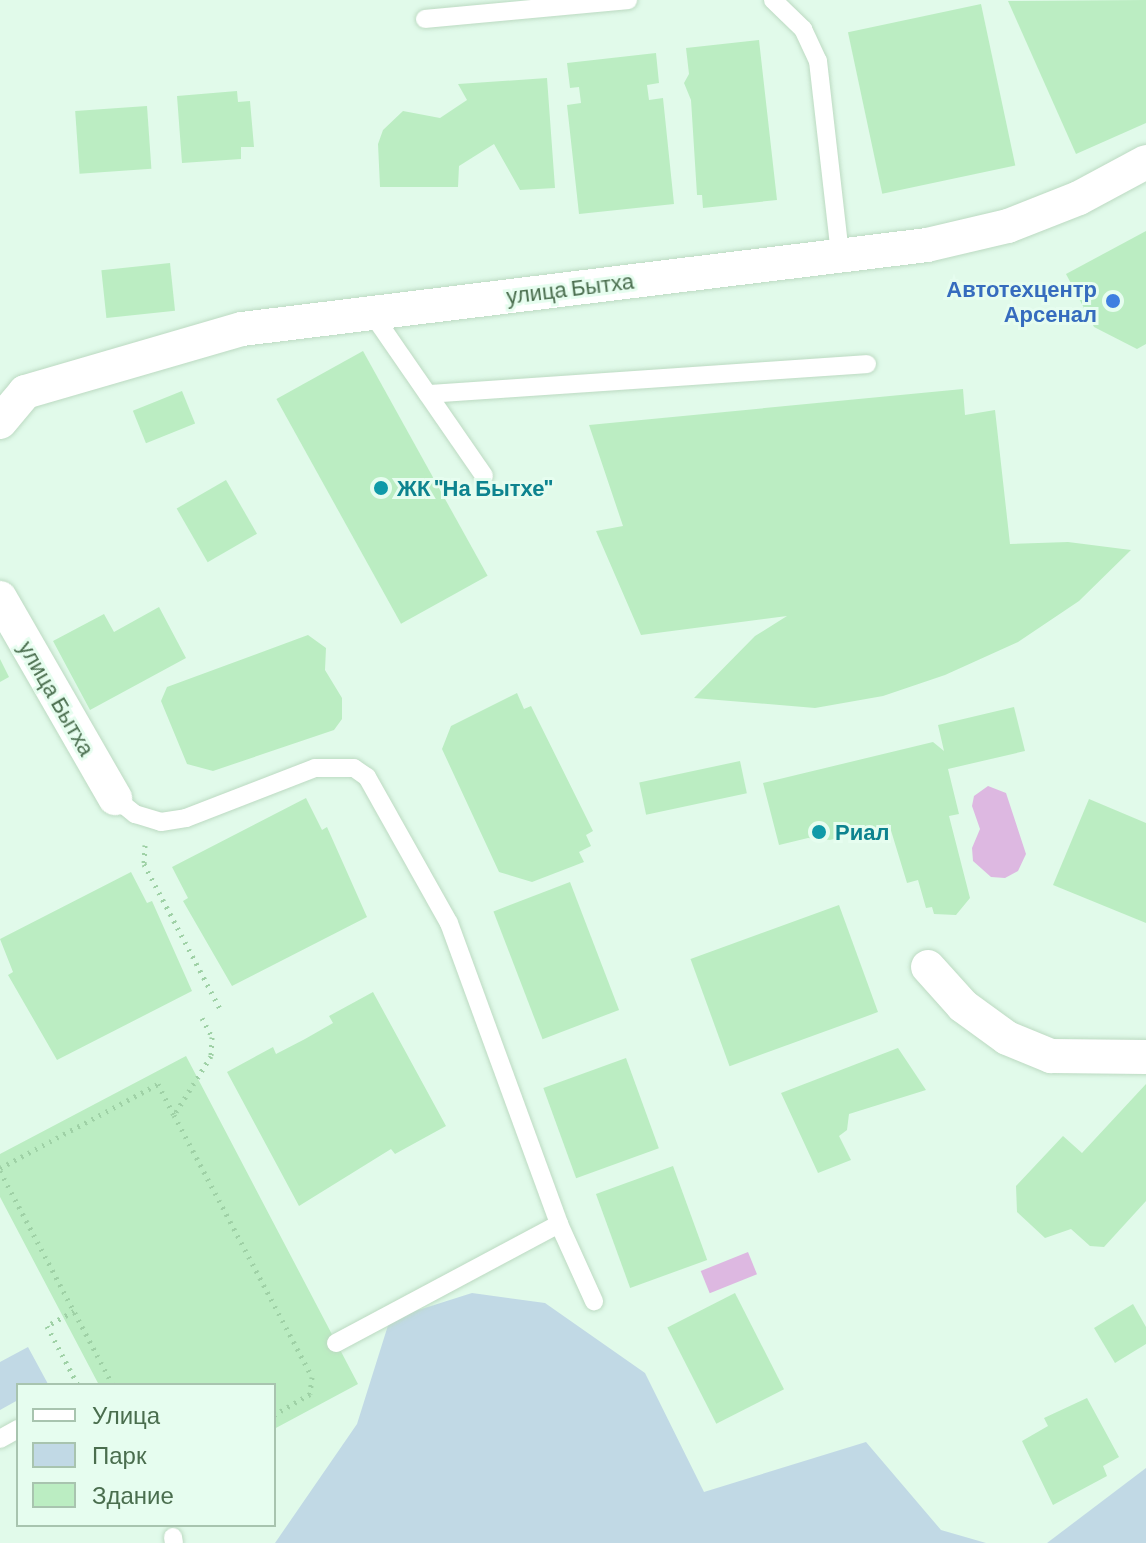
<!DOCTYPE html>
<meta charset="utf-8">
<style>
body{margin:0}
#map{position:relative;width:1146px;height:1543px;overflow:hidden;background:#e1faea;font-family:Barlow,sans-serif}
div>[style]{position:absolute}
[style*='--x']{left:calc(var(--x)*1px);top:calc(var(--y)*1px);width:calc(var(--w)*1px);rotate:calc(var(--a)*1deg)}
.green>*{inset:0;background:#c1d9e5}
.water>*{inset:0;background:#ddb8e1;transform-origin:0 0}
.building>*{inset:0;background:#bbedc2;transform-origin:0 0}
.path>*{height:5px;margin-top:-2.5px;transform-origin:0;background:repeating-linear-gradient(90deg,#9fd1a6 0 2px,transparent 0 8px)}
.roads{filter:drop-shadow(0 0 2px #bcdac2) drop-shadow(0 0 2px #bcdac2)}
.lane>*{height:18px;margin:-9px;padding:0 9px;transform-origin:9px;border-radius:9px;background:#fff}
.street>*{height:34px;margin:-17px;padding:0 17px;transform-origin:17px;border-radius:17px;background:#fff}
.dots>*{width:22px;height:22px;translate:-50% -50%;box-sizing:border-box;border:4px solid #e6fdef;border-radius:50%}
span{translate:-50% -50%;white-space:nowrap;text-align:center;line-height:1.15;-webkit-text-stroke:6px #e6fdef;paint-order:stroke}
.street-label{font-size:22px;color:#4a6e4e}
.shop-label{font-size:22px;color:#366cbe;font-weight:700}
.right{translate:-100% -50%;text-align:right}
.culture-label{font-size:22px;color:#0d838f;font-weight:700}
.left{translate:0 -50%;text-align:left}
.legend{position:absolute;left:16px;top:1383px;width:260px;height:144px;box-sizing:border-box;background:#e6fdef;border:2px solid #a8c4af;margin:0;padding:10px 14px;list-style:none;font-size:24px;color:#4a6e4e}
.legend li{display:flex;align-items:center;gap:16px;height:40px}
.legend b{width:40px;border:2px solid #a8c4af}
</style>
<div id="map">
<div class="green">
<i style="clip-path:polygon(472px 1293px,545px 1303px,645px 1373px,704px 1492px,866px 1442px,941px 1530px,986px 1543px,275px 1543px,357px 1424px,390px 1319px)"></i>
<i style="clip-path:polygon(28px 1347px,48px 1384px,18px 1385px,18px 1400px,0 1410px,0 1362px)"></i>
<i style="clip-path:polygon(1146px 1468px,1146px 1543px,1047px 1543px)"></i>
</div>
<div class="water">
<i style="clip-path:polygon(988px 786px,1006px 793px,1026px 854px,1018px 871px,1005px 878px,991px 877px,973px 861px,972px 848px,980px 829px,972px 806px,974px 796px)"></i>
<i style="left:748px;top:1252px;width:24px;height:51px;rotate:68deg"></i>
</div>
<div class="building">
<i style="clip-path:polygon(1146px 0,1146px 123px,1076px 154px,1008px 1px)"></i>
<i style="left:981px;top:4px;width:165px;height:136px;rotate:78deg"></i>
<i style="clip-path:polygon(759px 40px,777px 200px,703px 208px,702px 195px,697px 195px,691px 100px,684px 83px,689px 74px,686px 48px)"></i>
<i style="clip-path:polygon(656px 53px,659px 83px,647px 85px,649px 100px,663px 98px,674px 204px,579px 214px,567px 105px,581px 103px,579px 87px,570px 88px,567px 63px)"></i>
<i style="clip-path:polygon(547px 78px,555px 188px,520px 190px,494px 144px,459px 166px,458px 187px,380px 187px,378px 144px,383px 130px,403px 111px,440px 118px,467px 100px,458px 84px)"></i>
<i style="clip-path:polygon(237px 91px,238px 102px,250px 101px,254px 147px,241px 147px,241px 159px,182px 163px,177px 96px)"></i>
<i style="left:147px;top:106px;width:63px;height:72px;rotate:86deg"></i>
<i style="clip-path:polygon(1146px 231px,1146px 344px,1137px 349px,1094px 327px,1066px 274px)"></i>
<i style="left:170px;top:263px;width:48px;height:69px;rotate:84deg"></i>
<i style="left:363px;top:351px;width:257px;height:99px;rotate:61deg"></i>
<i style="clip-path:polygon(963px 389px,965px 415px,995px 410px,1010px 544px,1068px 542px,1131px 550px,1079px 601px,1018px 642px,945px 675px,883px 696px,815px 708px,694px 698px,755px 636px,787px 616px,641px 635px,596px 531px,623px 526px,589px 425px)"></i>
<i style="left:182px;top:391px;width:35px;height:53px;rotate:68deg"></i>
<i style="left:226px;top:480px;width:62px;height:57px;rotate:60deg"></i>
<i style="clip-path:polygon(159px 607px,186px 658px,90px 710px,53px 641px,104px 614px,114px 632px)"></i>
<i style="clip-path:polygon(308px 635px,326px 648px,325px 670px,342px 698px,342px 719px,334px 730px,213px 771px,187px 764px,161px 701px,167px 687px)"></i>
<i style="clip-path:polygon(0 659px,9px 677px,0 682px)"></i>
<i style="clip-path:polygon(517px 693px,524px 709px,531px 706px,593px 831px,586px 835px,591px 846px,579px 852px,584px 862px,532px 882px,499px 872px,442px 749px,451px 726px)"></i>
<i style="clip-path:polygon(1014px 707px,1025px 751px,948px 769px,959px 814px,949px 816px,970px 898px,956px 915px,934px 914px,932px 907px,926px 908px,918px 880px,907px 883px,889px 824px,830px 840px,808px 838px,779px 845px,763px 783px,933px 742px,944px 751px,938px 725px)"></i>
<i style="left:740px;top:761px;width:33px;height:103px;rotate:78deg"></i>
<i style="clip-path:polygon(306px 798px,322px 830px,327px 827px,367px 917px,232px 986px,183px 901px,188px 898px,172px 867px)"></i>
<i style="clip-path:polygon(1089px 799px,1146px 823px,1146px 923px,1053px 885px)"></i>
<i style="clip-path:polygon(131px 872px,147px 903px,152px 901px,192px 991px,57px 1060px,8px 975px,13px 972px,0 939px)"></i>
<i style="left:570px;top:882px;width:137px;height:82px;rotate:69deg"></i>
<i style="left:839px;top:905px;width:114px;height:158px;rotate:70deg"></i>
<i style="clip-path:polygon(373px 992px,446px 1126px,395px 1154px,391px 1149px,299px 1206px,227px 1072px,273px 1047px,276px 1054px,305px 1039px,333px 1023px,329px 1016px)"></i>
<i style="clip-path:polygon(898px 1048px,926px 1090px,849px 1114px,847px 1130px,839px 1136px,851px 1160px,818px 1173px,781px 1093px)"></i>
<i style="clip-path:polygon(186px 1056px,358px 1384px,274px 1429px,274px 1385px,99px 1385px,0 1197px,0 1154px)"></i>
<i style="left:626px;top:1058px;width:96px;height:88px;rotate:70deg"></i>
<i style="clip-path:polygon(1146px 1084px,1146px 1201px,1104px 1247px,1090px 1246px,1071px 1229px,1045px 1238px,1017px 1212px,1016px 1186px,1063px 1136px,1082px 1153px)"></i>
<i style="left:673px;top:1166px;width:100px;height:82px;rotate:70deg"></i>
<i style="left:735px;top:1293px;width:108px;height:76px;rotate:63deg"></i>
<i style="clip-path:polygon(1133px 1304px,1146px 1327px,1146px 1344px,1115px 1363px,1094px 1328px)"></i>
<i style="clip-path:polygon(1087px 1398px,1119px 1457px,1103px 1466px,1107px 1476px,1053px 1505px,1022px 1441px,1048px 1426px,1044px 1418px)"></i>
</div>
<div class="path">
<i style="--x:145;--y:845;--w:19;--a:93"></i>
<i style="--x:144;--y:864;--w:164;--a:62.3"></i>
<i style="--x:202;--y:1018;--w:21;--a:62"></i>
<i style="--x:212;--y:1037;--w:19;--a:93"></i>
<i style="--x:211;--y:1056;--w:70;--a:122.1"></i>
<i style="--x:174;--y:1115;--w:296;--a:62.2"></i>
<i style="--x:312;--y:1377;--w:17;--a:97"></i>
<i style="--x:310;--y:1394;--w:42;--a:149.7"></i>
<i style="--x:0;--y:1168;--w:179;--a:-28"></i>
<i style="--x:158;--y:1084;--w:35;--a:63"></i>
<i style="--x:0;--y:1171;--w:242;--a:62.2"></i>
<i style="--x:74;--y:1311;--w:31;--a:151"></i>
<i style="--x:47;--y:1326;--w:67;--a:62.3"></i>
</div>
<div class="roads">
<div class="lane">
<i style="--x:773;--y:0;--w:42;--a:44"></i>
<i style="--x:803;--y:29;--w:35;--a:65"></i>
<i style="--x:818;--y:61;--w:195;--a:83.5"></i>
<i style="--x:425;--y:19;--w:204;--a:-5.3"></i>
<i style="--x:371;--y:312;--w:199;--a:55.4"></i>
<i style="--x:428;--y:394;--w:440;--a:-3.9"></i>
<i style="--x:115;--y:798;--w:26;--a:39"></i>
<i style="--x:135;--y:814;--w:27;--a:17"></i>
<i style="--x:161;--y:822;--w:25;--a:-9"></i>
<i style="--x:186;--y:818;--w:138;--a:-21.2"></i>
<i style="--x:315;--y:768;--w:39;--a:0"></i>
<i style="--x:354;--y:768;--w:16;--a:35"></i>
<i style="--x:367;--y:777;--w:167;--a:60.7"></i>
<i style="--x:449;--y:923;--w:320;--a:69.9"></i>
<i style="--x:559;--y:1224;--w:85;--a:65.6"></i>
<i style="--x:336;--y:1343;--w:253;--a:-28.1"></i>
<i style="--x:0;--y:1439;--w:21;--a:-29"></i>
<i style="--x:173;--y:1537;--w:6;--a:81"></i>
</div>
<div class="street">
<i style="--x:0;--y:422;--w:39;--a:-50"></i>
<i style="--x:25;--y:392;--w:226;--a:-16.2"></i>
<i style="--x:242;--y:329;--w:690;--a:-6.99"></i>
<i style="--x:927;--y:245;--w:83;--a:-13.2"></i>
<i style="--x:1008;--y:226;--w:76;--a:-21.5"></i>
<i style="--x:1079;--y:198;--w:76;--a:-28.2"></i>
<i style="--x:0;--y:598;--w:231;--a:60.1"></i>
<i style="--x:928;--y:967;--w:52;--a:48.1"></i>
<i style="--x:963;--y:1006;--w:54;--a:36"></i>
<i style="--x:1007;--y:1038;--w:48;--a:22.2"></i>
<i style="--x:1051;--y:1056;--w:95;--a:0.6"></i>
</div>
</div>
<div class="dots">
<i style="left:1113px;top:301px;background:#3f7fe0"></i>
<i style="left:381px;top:488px;background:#0f9aa8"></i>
<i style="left:819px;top:832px;background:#0f9aa8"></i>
</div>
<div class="street-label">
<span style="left:570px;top:288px;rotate:-7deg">улица Бытха</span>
<span style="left:57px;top:698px;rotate:60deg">улица Бытха</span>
</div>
<div class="shop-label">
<span class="right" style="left:1097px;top:301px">Автотехцентр<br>Арсенал</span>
</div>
<div class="culture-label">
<span class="left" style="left:397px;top:488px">ЖК "На Бытхе"</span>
<span class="left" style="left:835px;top:832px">Риал</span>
</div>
<ul class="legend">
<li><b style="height:10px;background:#fff"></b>Улица</li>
<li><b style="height:22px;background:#c1d9e5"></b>Парк</li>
<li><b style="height:22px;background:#bbedc2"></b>Здание</li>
</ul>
</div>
